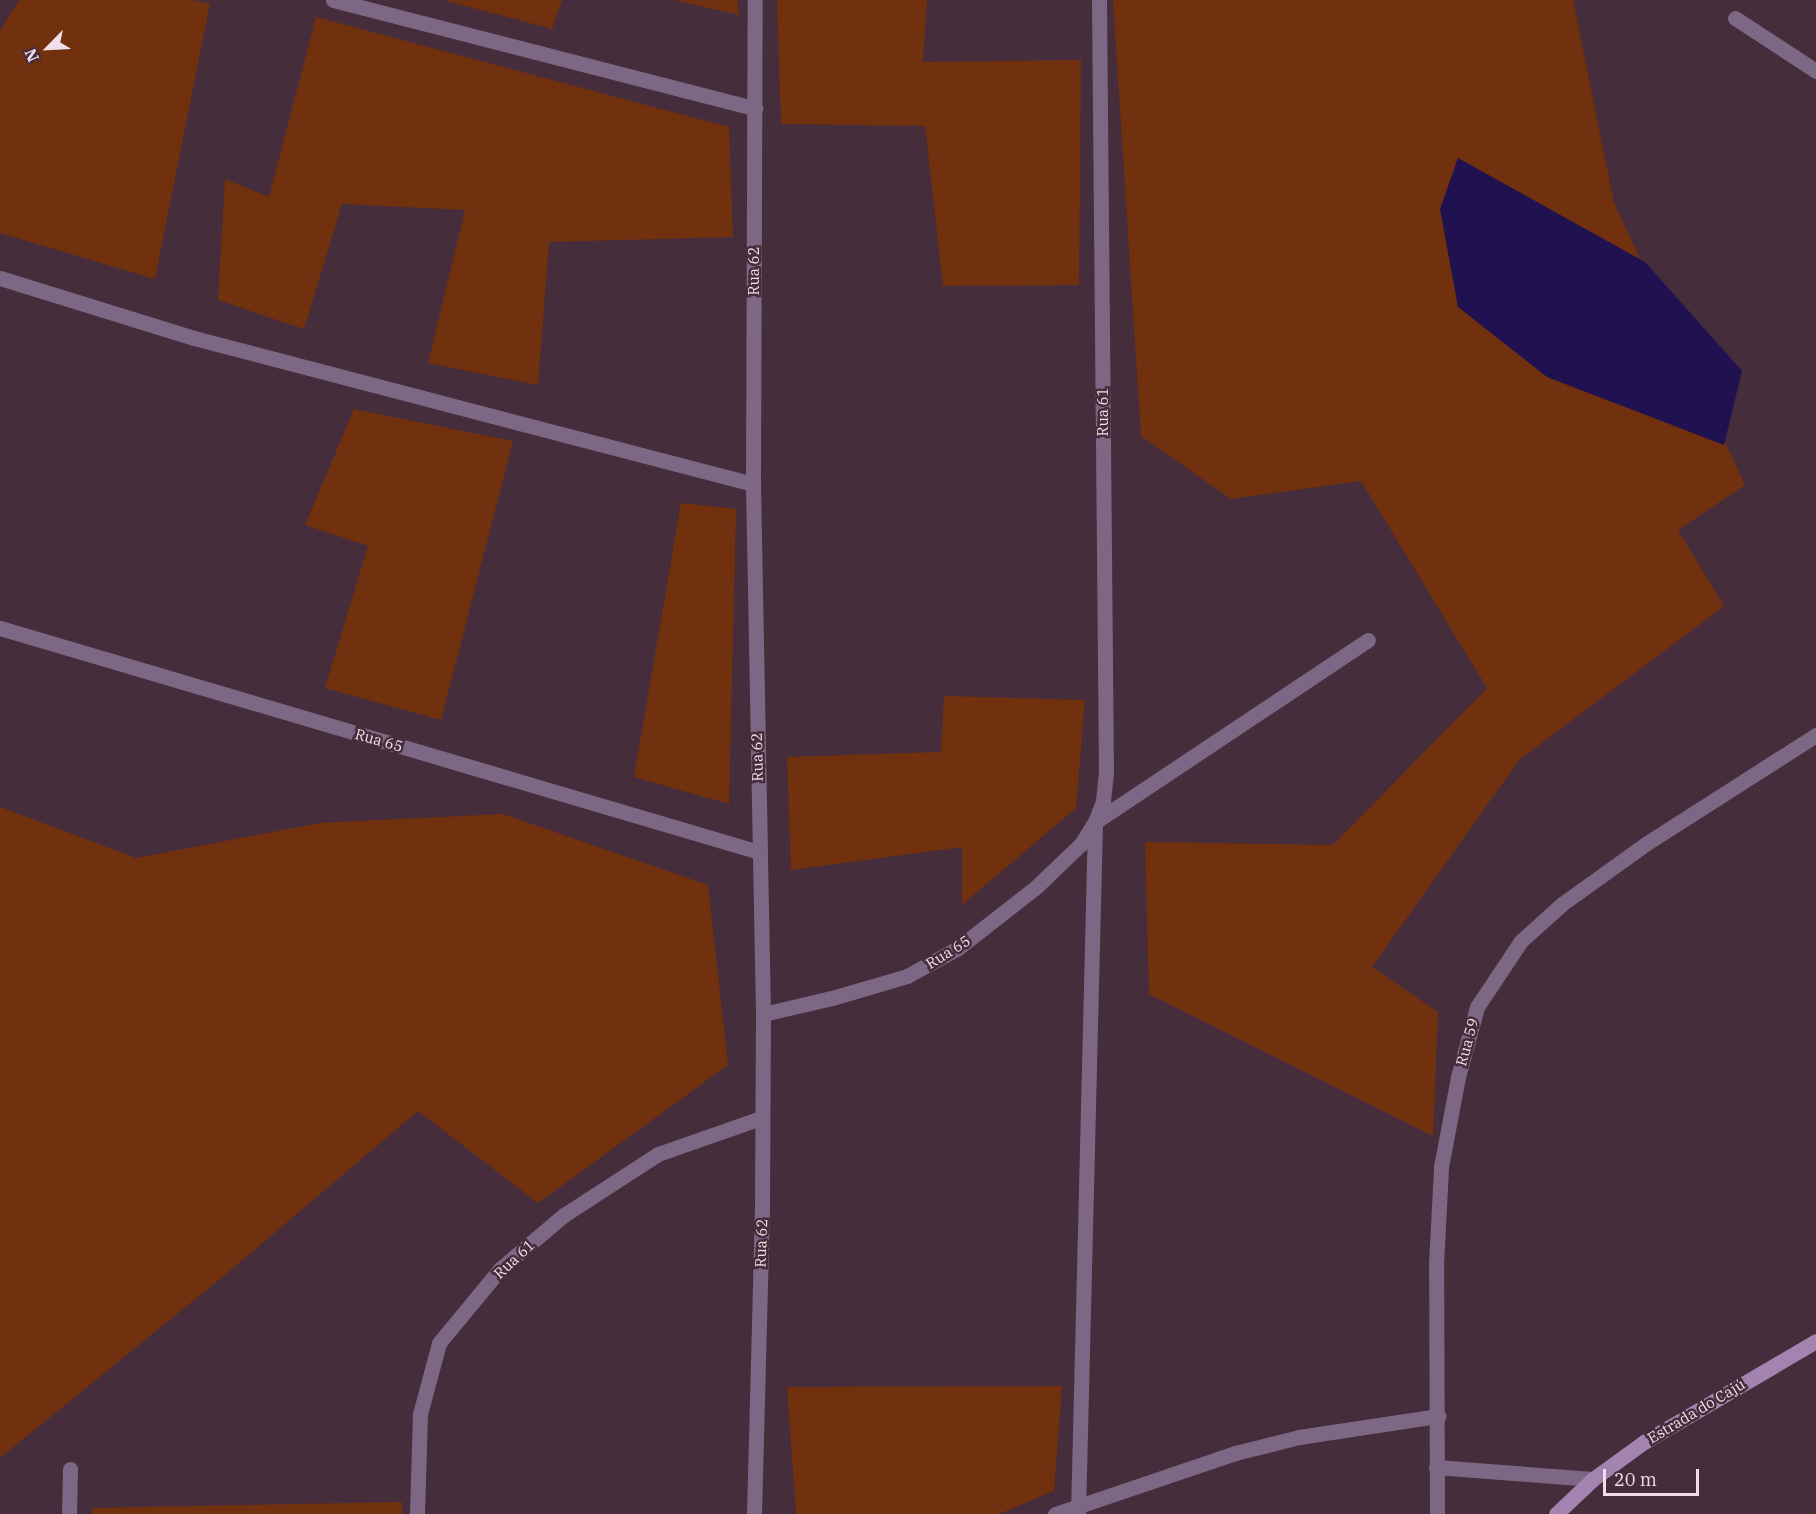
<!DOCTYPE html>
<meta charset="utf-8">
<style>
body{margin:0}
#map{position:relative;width:1816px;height:1514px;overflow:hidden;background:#462d3b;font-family:"IBM Plex Serif",serif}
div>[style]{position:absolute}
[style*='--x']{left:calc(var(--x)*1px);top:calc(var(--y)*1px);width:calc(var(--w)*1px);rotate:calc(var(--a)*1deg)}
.green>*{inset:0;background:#71300e}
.water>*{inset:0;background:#201251}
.minor>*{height:15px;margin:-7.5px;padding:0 7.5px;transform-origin:7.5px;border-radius:7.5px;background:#7c6885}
.secondary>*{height:15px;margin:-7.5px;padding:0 7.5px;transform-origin:7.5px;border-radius:7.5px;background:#a384b0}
span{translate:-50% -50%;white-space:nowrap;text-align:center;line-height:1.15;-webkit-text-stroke:5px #462d3b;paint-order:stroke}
.street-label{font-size:15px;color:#f0dfe8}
.north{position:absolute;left:18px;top:18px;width:60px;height:60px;-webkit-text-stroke:4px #462d3b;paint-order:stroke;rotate:246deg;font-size:16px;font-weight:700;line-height:24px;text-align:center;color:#f0dfe8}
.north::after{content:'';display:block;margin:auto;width:21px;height:27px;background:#f0dfe8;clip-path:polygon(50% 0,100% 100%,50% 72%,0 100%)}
.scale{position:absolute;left:1603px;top:1469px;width:96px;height:27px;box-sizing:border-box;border:3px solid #f0dfe8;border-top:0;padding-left:8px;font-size:18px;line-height:21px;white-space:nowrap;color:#f0dfe8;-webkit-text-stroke:4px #462d3b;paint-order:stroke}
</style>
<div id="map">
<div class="green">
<i style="clip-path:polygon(19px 0,193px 0,210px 4px,155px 279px,0 233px,0 31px)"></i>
<i style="clip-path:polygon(443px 0,562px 0,552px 29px)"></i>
<i style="clip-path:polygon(674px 0,737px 0,739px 15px)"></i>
<i style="clip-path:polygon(777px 0,927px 0,923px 62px,1081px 60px,1079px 285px,943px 286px,925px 126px,781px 124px)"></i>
<i style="clip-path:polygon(1113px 0,1573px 0,1614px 203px,1745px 485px,1678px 530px,1724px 606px,1519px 760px,1372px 967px,1438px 1012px,1433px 1136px,1149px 994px,1145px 842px,1333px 845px,1487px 688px,1361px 481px,1231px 499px,1141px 436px)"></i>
<i style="clip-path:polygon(316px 17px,729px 127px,733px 237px,549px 242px,538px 385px,428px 363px,465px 210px,342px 204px,304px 329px,218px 300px,225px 179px,269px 197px)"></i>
<i style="clip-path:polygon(354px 409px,513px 441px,441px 720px,325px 688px,368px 546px,305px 525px)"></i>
<i style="clip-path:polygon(681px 503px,736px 509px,729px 804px,634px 777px)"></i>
<i style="clip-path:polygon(944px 696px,1085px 700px,1076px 808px,962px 905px,962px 847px,791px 870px,787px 757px,941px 752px)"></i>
<i style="clip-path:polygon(0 807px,136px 858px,320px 823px,503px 814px,708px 885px,728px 1065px,538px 1203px,418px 1111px,226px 1274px,0 1458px)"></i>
<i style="clip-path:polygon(1062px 1386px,1054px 1491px,999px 1514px,796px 1514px,787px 1387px)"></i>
<i style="clip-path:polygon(402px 1502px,402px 1514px,92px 1514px,92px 1508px)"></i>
</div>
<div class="water">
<i style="clip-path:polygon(1458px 158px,1645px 262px,1742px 371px,1724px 445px,1547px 377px,1458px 307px,1440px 209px)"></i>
</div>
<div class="minor">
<i style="--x:333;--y:0;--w:436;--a:14.4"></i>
<i style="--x:1735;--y:18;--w:97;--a:33.2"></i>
<i style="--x:0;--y:278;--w:203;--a:17.2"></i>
<i style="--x:194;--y:338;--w:578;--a:14.64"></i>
<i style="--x:0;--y:628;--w:791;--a:16.44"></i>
<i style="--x:1095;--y:822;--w:328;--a:-33.7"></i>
<i style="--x:763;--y:1014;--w:71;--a:-13.1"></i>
<i style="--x:832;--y:998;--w:78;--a:-16.3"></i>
<i style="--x:907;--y:976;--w:58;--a:-28.8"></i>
<i style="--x:958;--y:948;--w:99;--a:-38"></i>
<i style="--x:1036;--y:887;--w:62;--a:-43.7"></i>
<i style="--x:1081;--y:844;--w:26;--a:-58"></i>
<i style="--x:1095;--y:822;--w:22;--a:-69"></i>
<i style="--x:1103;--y:801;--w:28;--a:-84"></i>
<i style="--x:1106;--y:773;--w:773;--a:-90.52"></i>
<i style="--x:1436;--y:1467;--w:157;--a:4.4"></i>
<i style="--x:69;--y:1514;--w:45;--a:-88.7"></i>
<i style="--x:417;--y:1514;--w:100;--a:-88.3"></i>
<i style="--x:420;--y:1414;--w:73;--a:-75"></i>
<i style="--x:439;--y:1343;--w:96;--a:-50.5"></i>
<i style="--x:500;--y:1269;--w:84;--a:-40.2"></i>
<i style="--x:564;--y:1215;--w:112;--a:-33"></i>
<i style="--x:658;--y:1154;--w:109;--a:-19.3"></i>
<i style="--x:754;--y:1514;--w:308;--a:-88.5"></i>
<i style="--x:762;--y:1206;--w:192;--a:-89.7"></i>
<i style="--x:763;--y:1014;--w:530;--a:-91.08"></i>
<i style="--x:753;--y:484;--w:484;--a:-89.8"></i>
<i style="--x:1055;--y:1514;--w:190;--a:-18.7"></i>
<i style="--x:1235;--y:1453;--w:66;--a:-14"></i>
<i style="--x:1299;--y:1437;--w:141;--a:-8.6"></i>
<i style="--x:1078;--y:1514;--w:692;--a:-88.59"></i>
<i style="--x:1437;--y:1514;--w:250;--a:-90.2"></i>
<i style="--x:1436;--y:1264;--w:97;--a:-87"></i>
<i style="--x:1441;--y:1167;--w:92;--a:-79.3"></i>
<i style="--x:1458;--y:1077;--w:73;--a:-74.8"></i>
<i style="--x:1477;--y:1007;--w:79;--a:-56.3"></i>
<i style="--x:1521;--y:941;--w:55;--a:-42.1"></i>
<i style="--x:1562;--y:904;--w:105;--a:-35.7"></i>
<i style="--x:1647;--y:843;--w:201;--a:-32.6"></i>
</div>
<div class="secondary">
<i style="--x:1556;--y:1514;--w:51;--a:-43.4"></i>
<i style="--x:1593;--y:1479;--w:63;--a:-36"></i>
<i style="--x:1644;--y:1442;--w:199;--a:-30.4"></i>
</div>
<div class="street-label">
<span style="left:754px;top:271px;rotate:-90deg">Rua 62</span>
<span style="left:1103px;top:412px;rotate:-90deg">Rua 61</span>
<span style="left:379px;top:740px;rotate:16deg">Rua 65</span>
<span style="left:757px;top:757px;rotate:-91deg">Rua 62</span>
<span style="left:948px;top:952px;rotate:-32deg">Rua 65</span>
<span style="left:1467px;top:1042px;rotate:-75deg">Rua 59</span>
<span style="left:761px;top:1243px;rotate:-88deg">Rua 62</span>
<span style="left:514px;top:1259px;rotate:-43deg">Rua 61</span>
<span style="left:1696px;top:1411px;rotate:-31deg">Estrada do Cajú</span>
</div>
<div class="north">N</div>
<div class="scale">20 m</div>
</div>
